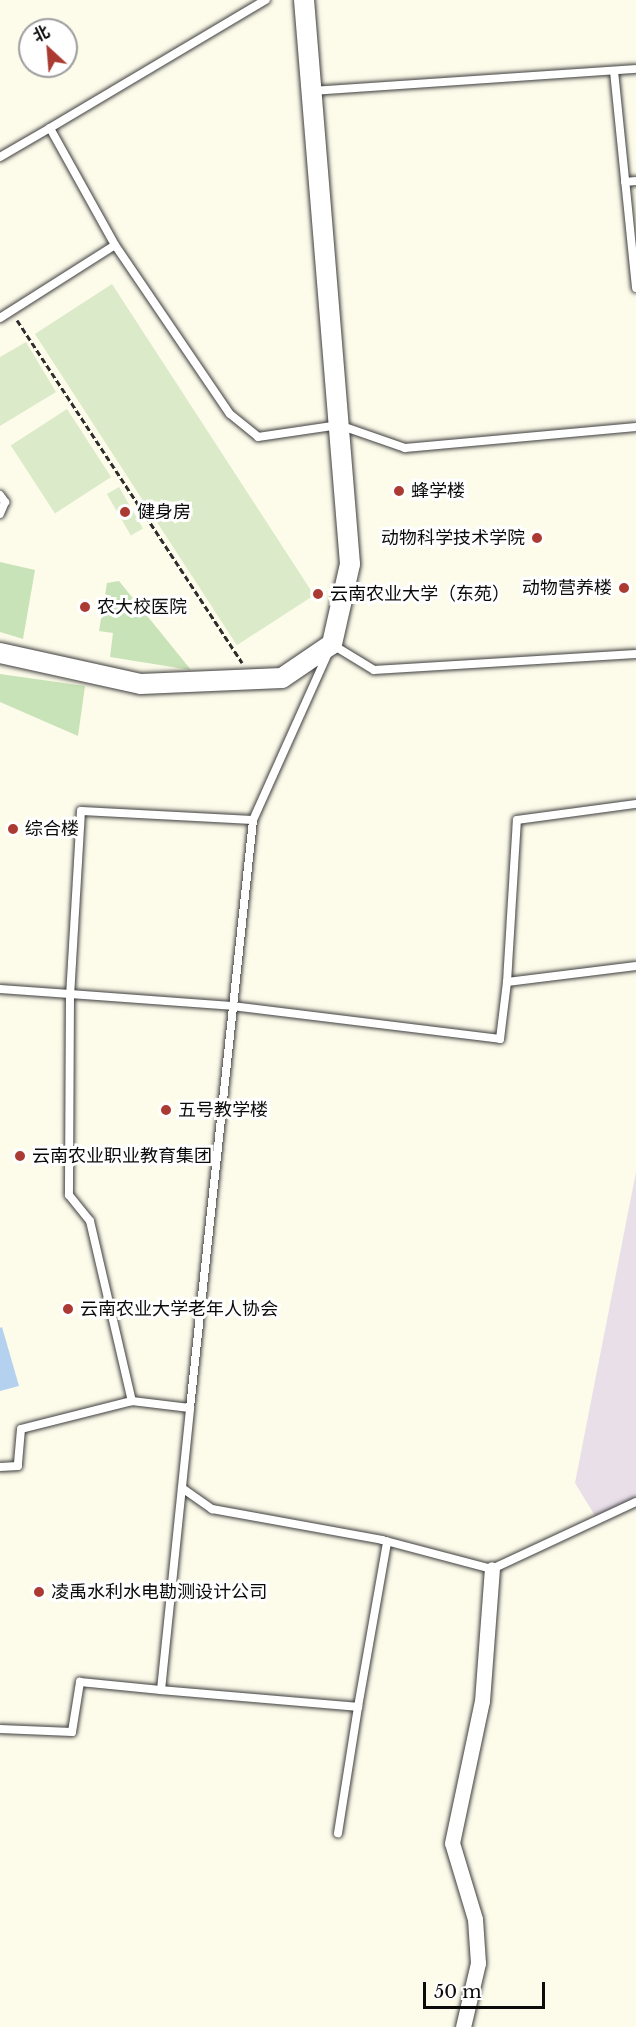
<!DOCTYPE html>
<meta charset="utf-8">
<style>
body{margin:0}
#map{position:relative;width:636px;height:2027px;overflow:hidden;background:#fdfbea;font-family:"Libre Baskerville","Noto Sans SC",serif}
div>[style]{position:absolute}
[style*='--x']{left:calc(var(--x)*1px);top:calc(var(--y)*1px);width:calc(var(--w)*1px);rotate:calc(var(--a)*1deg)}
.industrial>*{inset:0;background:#e9dfe9}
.green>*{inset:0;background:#c9e3b8}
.pitch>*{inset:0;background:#dbebc9;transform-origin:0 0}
.water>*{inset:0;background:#b4d2ef}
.path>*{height:3px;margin-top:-1.5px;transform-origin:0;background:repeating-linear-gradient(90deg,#2d2d2d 0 6px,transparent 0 9px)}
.roads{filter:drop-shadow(0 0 2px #3e3e3e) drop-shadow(0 0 2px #3e3e3e)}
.service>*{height:8px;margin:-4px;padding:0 4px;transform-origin:4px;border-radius:4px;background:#fff}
.minor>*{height:15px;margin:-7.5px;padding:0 7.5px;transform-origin:7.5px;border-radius:7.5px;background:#fff}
.tertiary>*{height:20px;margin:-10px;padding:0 10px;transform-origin:10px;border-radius:10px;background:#fff}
.dots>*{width:16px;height:16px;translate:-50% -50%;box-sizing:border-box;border:3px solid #fff;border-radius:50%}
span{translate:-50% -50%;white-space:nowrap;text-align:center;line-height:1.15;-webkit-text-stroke:6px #fff;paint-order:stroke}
.poi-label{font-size:18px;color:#0b0b0b}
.left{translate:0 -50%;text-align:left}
.right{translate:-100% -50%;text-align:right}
.north{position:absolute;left:18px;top:18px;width:60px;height:60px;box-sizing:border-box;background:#fff;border:2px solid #9d9d9d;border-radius:50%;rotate:334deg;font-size:16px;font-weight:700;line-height:24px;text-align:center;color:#0b0b0b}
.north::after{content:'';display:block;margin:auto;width:21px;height:27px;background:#ab3b32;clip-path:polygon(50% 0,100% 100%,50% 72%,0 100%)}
.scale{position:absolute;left:423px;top:1982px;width:122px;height:27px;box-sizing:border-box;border:3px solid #0b0b0b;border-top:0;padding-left:8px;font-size:18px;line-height:21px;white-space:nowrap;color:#0b0b0b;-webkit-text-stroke:4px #fff;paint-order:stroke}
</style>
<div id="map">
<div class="industrial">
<i style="clip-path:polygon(636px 1172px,636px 1502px,597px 1519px,575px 1483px)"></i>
</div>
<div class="green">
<i style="clip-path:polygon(0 562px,35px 570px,23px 639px,0 632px)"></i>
<i style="clip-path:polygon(119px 581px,191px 670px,110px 657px,113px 633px,99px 631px,107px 583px)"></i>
<i style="clip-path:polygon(0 674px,85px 686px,78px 736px,0 702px)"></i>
</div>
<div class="pitch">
<i style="left:112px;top:284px;width:371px;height:92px;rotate:57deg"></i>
<i style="clip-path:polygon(26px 342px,56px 392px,0 426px,0 357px)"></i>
<i style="left:67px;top:409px;width:81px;height:67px;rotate:57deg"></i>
<i style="left:119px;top:487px;width:48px;height:14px;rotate:60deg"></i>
</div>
<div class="water">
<i style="clip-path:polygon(2px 1327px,19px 1386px,0 1391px,0 1328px)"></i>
</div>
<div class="path">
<i style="--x:17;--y:320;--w:410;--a:56.7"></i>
</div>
<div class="roads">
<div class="service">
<i style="--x:614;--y:71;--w:218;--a:84.2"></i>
<i style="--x:312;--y:91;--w:325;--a:-3.9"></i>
<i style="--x:0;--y:157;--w:58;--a:-30.1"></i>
<i style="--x:625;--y:182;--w:11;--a:-5"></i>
<i style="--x:115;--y:245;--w:134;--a:-119.1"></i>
<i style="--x:50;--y:128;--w:251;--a:-30.7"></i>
<i style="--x:0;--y:318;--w:136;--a:-32.4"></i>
<i style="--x:115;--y:245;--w:204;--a:55.8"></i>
<i style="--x:230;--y:414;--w:36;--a:39"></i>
<i style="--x:258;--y:437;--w:82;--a:-8.4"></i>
<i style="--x:339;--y:425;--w:70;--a:19.2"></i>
<i style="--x:405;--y:448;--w:232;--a:-5.2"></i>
<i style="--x:0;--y:495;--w:9;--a:54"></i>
<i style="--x:5;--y:502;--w:13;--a:113"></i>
<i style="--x:333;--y:645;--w:48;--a:31.4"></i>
<i style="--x:374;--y:670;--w:262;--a:-3.5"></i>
<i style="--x:253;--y:820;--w:172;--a:-177"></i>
<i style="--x:81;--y:811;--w:183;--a:93.4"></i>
<i style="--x:70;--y:994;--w:162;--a:4.2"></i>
<i style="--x:232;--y:1006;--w:270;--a:7"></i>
<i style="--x:500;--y:1039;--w:57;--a:-83"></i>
<i style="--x:507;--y:982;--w:130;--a:-7.1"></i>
<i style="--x:507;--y:982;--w:162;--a:-86.5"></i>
<i style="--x:517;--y:820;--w:120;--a:-7.7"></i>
<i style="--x:0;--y:989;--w:70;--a:4.1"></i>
<i style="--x:70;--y:994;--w:201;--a:90.3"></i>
<i style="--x:69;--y:1195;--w:33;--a:51"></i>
<i style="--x:90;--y:1221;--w:185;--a:76.9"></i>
<i style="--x:132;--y:1401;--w:114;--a:165.8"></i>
<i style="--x:21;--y:1429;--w:37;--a:95"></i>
<i style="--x:18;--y:1466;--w:18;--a:177"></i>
<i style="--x:132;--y:1401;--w:58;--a:6.9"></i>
<i style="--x:190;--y:1408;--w:591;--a:-83.88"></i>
<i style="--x:253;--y:820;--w:183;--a:-65.8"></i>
<i style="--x:182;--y:1488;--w:37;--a:35"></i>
<i style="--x:212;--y:1509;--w:173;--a:10.3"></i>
<i style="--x:382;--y:1540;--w:114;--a:14.8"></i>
<i style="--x:492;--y:1569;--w:159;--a:-25"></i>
<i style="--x:161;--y:1690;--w:198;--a:4.9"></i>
<i style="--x:358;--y:1707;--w:128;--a:99"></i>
<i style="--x:358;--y:1707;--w:168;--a:-80"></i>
<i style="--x:0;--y:1729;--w:72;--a:2.4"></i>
<i style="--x:72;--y:1732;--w:51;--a:-80.9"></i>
<i style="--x:80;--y:1682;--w:81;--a:5.6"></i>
<i style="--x:161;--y:1690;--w:283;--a:-84.1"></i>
</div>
<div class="minor">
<i style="--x:463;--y:2027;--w:66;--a:-76.8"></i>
<i style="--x:478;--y:1963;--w:44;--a:-93.9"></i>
<i style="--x:475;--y:1919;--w:79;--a:-106.8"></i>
<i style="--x:452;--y:1843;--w:145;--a:-78.1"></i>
<i style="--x:482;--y:1701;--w:132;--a:-85.7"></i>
</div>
<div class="tertiary">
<i style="--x:0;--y:653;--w:144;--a:12.4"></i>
<i style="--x:141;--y:684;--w:141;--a:-2.4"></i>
<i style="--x:282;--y:678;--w:60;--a:-34.2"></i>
<i style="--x:332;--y:644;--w:82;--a:-77.3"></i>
<i style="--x:350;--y:564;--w:566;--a:-94.66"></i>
</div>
</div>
<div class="dots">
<i style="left:399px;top:491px;background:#ab3b32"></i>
<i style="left:125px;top:512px;background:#ab3b32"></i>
<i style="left:537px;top:538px;background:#ab3b32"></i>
<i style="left:624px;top:588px;background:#ab3b32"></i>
<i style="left:318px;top:594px;background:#ab3b32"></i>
<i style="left:85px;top:607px;background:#ab3b32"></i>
<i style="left:13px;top:829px;background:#ab3b32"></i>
<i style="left:166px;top:1110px;background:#ab3b32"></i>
<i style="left:20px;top:1156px;background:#ab3b32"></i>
<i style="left:68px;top:1309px;background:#ab3b32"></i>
<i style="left:39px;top:1592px;background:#ab3b32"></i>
</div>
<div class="poi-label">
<span class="left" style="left:411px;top:491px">蜂学楼</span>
<span class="left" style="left:137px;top:512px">健身房</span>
<span class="right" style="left:525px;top:538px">动物科学技术学院</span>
<span class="right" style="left:612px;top:588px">动物营养楼</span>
<span class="left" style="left:330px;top:594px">云南农业大学（东苑）</span>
<span class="left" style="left:97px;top:607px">农大校医院</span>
<span class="left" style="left:25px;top:829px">综合楼</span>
<span class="left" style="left:178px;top:1110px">五号教学楼</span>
<span class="left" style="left:32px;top:1156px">云南农业职业教育集团</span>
<span class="left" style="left:80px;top:1309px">云南农业大学老年人协会</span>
<span class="left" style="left:51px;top:1592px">凌禹水利水电勘测设计公司</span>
</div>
<div class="north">北</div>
<div class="scale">50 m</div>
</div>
